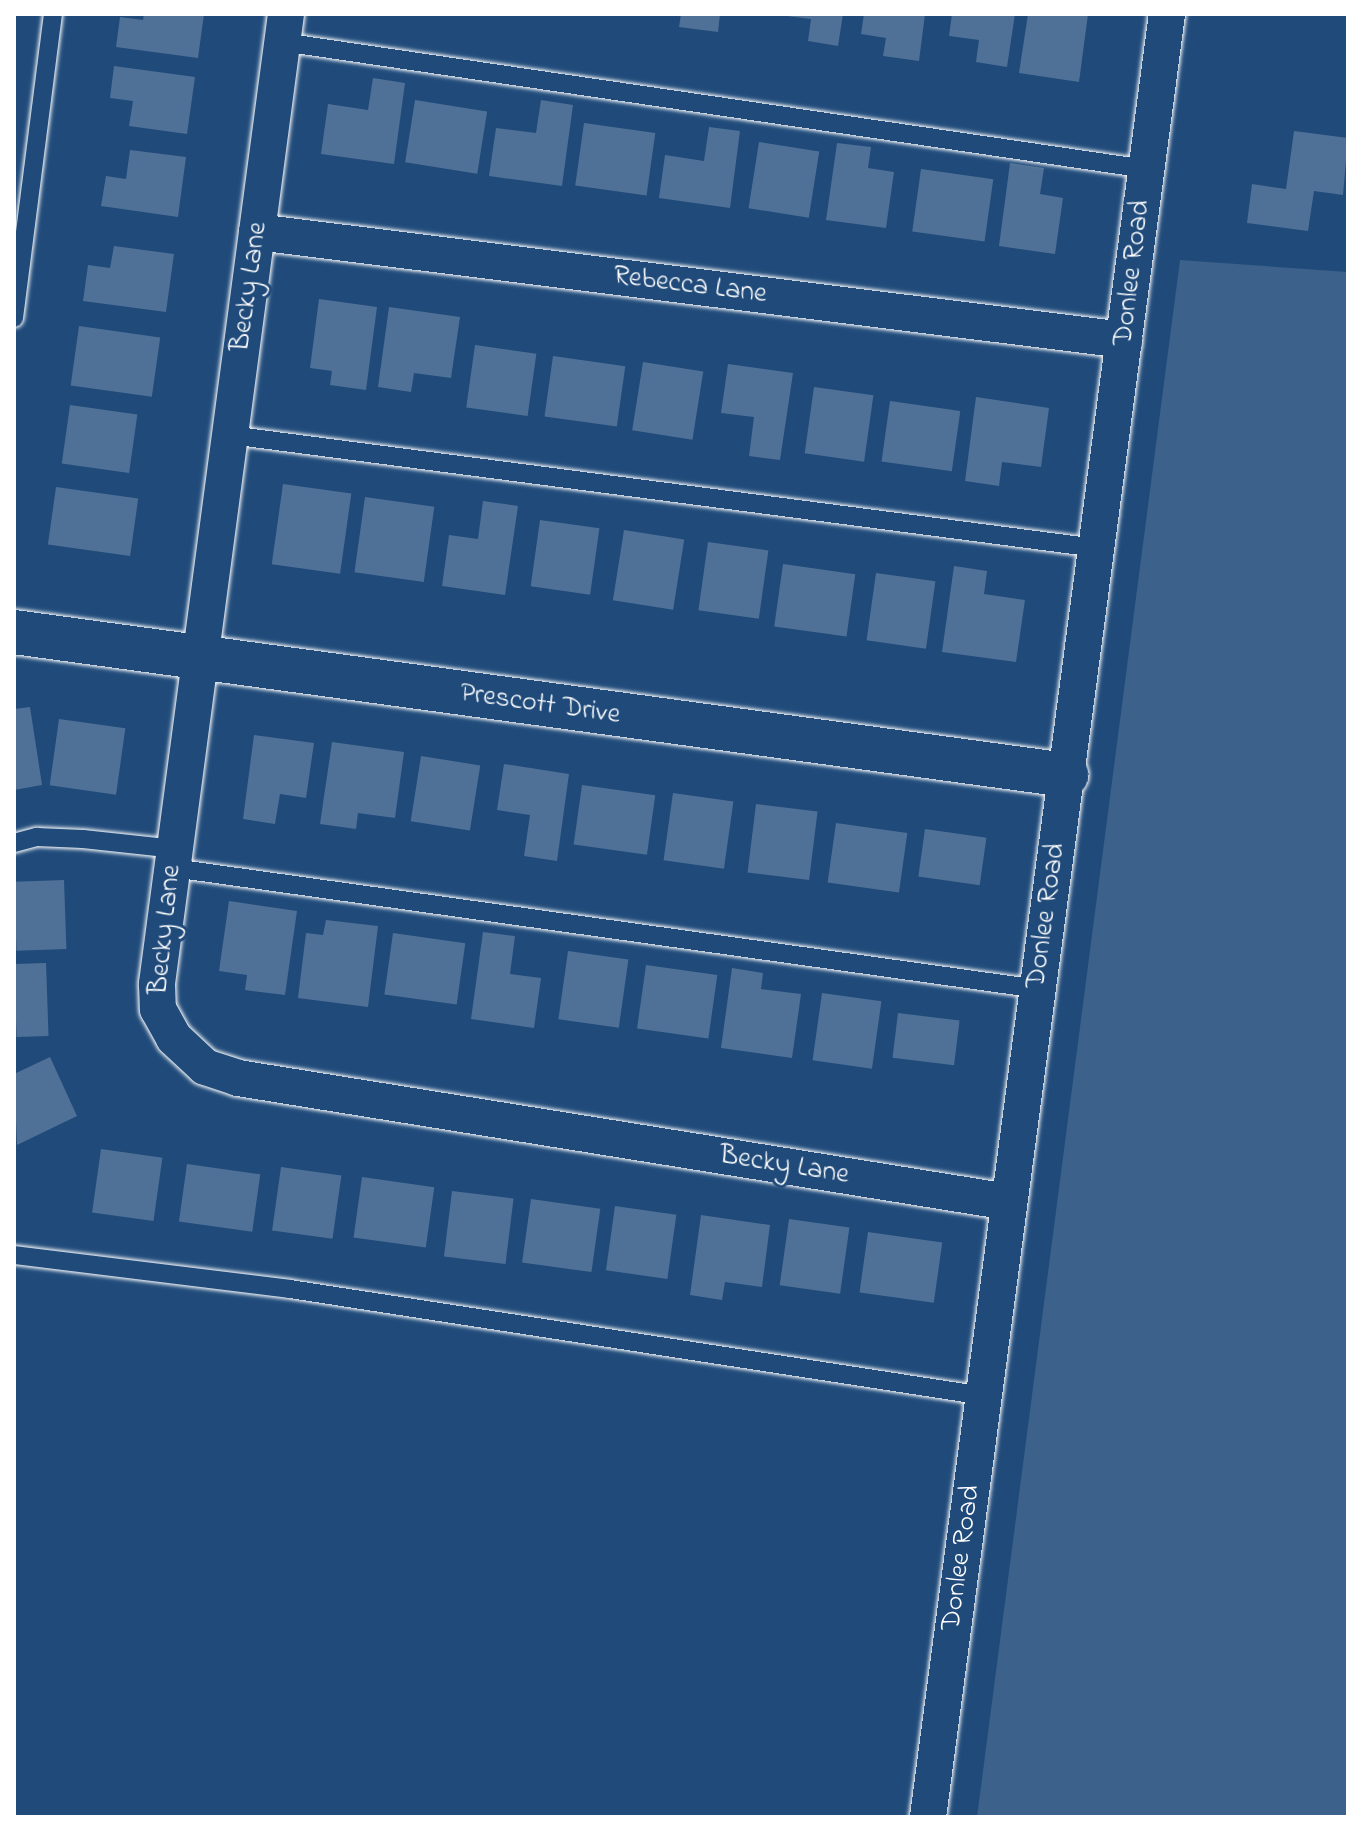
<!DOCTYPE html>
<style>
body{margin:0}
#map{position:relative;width:1362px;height:1831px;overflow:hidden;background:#1f4a7a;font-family:"Indie Flower",sans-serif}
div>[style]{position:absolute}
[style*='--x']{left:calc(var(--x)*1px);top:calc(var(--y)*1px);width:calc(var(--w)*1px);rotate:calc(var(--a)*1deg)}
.green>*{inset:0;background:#3c618b}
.building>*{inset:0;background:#507197;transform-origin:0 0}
.roads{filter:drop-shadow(0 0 2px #fff) drop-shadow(0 0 2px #fff)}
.lane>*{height:18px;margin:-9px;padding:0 9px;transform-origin:9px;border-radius:9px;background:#1f4a7a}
.street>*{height:36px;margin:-18px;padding:0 18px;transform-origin:18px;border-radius:18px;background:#1f4a7a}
.secondary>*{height:44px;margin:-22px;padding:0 22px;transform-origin:22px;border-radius:22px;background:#1f4a7a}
span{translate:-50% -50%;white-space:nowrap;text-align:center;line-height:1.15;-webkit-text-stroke:6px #1f4a7a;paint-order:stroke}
.street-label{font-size:28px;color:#fff}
.frame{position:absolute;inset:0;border:16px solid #fff;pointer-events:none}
</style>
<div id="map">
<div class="green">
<i style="clip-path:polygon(1180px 260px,1348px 272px,1348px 1817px,977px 1817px)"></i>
</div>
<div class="building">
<i style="clip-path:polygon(144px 14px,204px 14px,198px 58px,116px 47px,120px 17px,143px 20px)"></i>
<i style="clip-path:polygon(681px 14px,720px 14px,718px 32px,679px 27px)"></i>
<i style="clip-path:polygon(843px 14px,838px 46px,808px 41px,811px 19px,787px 16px)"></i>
<i style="clip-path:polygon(864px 14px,925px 14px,919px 61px,883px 56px,886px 38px,861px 34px)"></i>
<i style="clip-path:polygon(952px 14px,1015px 14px,1007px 67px,976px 62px,979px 40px,949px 36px)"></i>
<i style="clip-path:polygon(1028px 14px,1088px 14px,1079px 82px,1019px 73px)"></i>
<i style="clip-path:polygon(114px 66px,195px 77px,187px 134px,129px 126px,133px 101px,110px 98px)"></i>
<i style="clip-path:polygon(373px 78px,405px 83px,394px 164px,321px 154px,328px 104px,368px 110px)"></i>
<i style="left:415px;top:100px;width:73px;height:63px;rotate:9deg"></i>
<i style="clip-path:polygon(541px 100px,573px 105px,562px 186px,489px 176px,496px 128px,536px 133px)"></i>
<i style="left:584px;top:123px;width:72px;height:63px;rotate:8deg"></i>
<i style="clip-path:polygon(709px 127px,740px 131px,730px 208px,659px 198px,665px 155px,704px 161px)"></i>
<i style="clip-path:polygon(1294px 131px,1348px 138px,1343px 195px,1314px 191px,1308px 231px,1247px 223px,1252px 184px,1286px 189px)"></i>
<i style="left:759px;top:142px;width:61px;height:67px;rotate:9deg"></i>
<i style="clip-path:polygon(837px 143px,871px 147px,868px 168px,894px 172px,886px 228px,826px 220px)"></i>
<i style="clip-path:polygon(130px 150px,186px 157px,178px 217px,101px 206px,106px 176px,126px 179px)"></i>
<i style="clip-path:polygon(1010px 163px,1044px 168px,1040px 194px,1063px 198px,1055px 254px,999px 246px)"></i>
<i style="left:921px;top:169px;width:73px;height:63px;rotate:8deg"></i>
<i style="clip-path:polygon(114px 246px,174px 254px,166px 312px,83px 301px,88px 265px,110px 268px)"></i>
<i style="clip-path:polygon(319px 299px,377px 307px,366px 390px,330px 385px,332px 371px,310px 368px)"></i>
<i style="clip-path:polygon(389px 307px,460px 317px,451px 378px,414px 373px,411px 392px,378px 387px)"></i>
<i style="left:79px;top:326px;width:82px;height:60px;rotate:8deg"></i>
<i style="left:475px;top:345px;width:62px;height:63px;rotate:8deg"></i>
<i style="left:553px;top:356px;width:73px;height:61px;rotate:8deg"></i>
<i style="left:643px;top:362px;width:61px;height:69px;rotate:9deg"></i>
<i style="clip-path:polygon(728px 364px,793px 373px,780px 460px,749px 456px,754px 417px,721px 413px)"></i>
<i style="left:814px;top:387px;width:60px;height:67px;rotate:8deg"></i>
<i style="clip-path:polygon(976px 397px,1049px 408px,1041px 467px,1002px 462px,999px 486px,965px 481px)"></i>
<i style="left:890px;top:401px;width:71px;height:61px;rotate:8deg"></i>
<i style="left:70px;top:405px;width:68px;height:59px;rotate:8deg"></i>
<i style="left:283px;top:484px;width:69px;height:81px;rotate:8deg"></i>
<i style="left:56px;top:487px;width:83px;height:58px;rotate:8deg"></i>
<i style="left:365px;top:497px;width:70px;height:76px;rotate:8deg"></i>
<i style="clip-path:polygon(483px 501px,518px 506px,505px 595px,442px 586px,449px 535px,478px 539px)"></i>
<i style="left:540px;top:520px;width:60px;height:67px;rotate:8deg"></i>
<i style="left:624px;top:530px;width:61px;height:71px;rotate:9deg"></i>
<i style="left:708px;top:542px;width:61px;height:69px;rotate:8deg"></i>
<i style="left:783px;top:564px;width:73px;height:63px;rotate:8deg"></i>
<i style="clip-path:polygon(954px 566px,987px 571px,984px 594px,1025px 600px,1016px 662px,942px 652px)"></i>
<i style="left:876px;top:573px;width:60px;height:68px;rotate:8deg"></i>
<i style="clip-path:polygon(30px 707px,42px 785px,14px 790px,14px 709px)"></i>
<i style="left:59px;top:719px;width:67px;height:67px;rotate:8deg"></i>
<i style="clip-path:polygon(254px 735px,314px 743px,306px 798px,280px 794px,275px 824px,243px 819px)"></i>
<i style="clip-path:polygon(332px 742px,404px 752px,395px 818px,358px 813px,356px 829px,320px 824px)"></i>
<i style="left:421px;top:756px;width:60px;height:66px;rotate:9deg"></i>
<i style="clip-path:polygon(504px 764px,569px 774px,557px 861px,524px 856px,530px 815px,497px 810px)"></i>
<i style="left:582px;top:785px;width:74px;height:60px;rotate:8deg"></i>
<i style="left:673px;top:793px;width:61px;height:68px;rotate:8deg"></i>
<i style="left:756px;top:804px;width:62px;height:69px;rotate:7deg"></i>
<i style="left:836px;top:823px;width:72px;height:60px;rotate:8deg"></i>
<i style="left:925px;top:829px;width:62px;height:48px;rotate:8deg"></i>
<i style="left:64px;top:880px;width:69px;height:50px;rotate:88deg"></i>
<i style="clip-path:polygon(229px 901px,297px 911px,285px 995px,245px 990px,247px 975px,219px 971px)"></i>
<i style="clip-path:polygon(326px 920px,378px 926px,368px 1007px,298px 998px,306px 933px,323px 935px)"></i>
<i style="clip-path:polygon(483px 932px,515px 936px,510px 974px,541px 978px,534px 1028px,471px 1019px)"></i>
<i style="left:393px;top:933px;width:73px;height:62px;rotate:8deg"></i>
<i style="left:568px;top:951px;width:61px;height:69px;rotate:8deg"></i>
<i style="left:46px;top:963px;width:73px;height:32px;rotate:88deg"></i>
<i style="left:646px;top:965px;width:72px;height:64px;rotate:8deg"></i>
<i style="clip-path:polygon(732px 968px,763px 973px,761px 989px,801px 994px,792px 1058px,721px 1048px)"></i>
<i style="left:822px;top:993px;width:60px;height:68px;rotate:8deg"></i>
<i style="left:898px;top:1013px;width:62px;height:45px;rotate:7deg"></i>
<i style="clip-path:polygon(50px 1057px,77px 1116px,17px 1145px,14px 1074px)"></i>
<i style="left:101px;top:1149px;width:62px;height:64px;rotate:8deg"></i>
<i style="left:187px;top:1164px;width:74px;height:58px;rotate:8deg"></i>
<i style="left:281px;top:1167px;width:61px;height:64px;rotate:8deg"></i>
<i style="left:362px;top:1177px;width:73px;height:61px;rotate:8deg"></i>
<i style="left:452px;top:1191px;width:62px;height:66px;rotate:7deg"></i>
<i style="left:531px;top:1199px;width:70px;height:64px;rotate:8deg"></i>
<i style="left:615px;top:1206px;width:62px;height:65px;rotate:8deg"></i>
<i style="clip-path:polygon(701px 1215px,770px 1225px,762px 1287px,725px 1282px,722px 1300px,690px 1295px)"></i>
<i style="left:789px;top:1219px;width:61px;height:67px;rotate:8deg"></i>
<i style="left:868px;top:1232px;width:75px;height:61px;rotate:8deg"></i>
</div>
<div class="roads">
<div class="lane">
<i style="--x:282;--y:42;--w:873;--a:8.36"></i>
<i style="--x:14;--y:318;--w:306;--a:-82.7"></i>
<i style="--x:230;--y:435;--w:873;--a:7.43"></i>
<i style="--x:14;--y:843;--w:24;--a:-15"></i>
<i style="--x:37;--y:837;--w:46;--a:2.5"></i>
<i style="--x:83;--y:839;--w:93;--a:6.2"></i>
<i style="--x:173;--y:868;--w:873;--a:7.96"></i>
<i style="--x:14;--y:1255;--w:278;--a:7"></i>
<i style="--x:290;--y:1289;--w:702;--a:8.76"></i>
</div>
<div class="street">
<i style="--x:286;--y:14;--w:979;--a:97.58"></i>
<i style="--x:157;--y:984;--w:25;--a:88"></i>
<i style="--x:158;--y:1009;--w:33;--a:61"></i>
<i style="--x:174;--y:1038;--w:42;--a:43.1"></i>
<i style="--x:205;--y:1067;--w:35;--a:18"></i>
<i style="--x:238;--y:1078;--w:781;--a:9.14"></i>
<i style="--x:257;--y:232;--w:874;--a:7.1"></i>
<i style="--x:928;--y:1817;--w:1819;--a:-82.45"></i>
</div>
<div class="secondary">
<i style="--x:14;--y:632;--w:1062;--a:7.74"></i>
</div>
</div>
<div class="street-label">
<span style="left:1133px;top:273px;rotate:-83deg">Donlee Road</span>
<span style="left:690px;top:286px;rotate:7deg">Rebecca Lane</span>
<span style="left:250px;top:287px;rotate:-82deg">Becky Lane</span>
<span style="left:540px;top:705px;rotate:8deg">Prescott Drive</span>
<span style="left:1047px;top:916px;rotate:-82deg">Donlee Road</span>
<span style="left:166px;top:930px;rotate:-84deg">Becky Lane</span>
<span style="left:784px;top:1166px;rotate:9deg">Becky Lane</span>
<span style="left:962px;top:1558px;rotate:-82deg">Donlee Road</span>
</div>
<div class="frame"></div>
</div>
